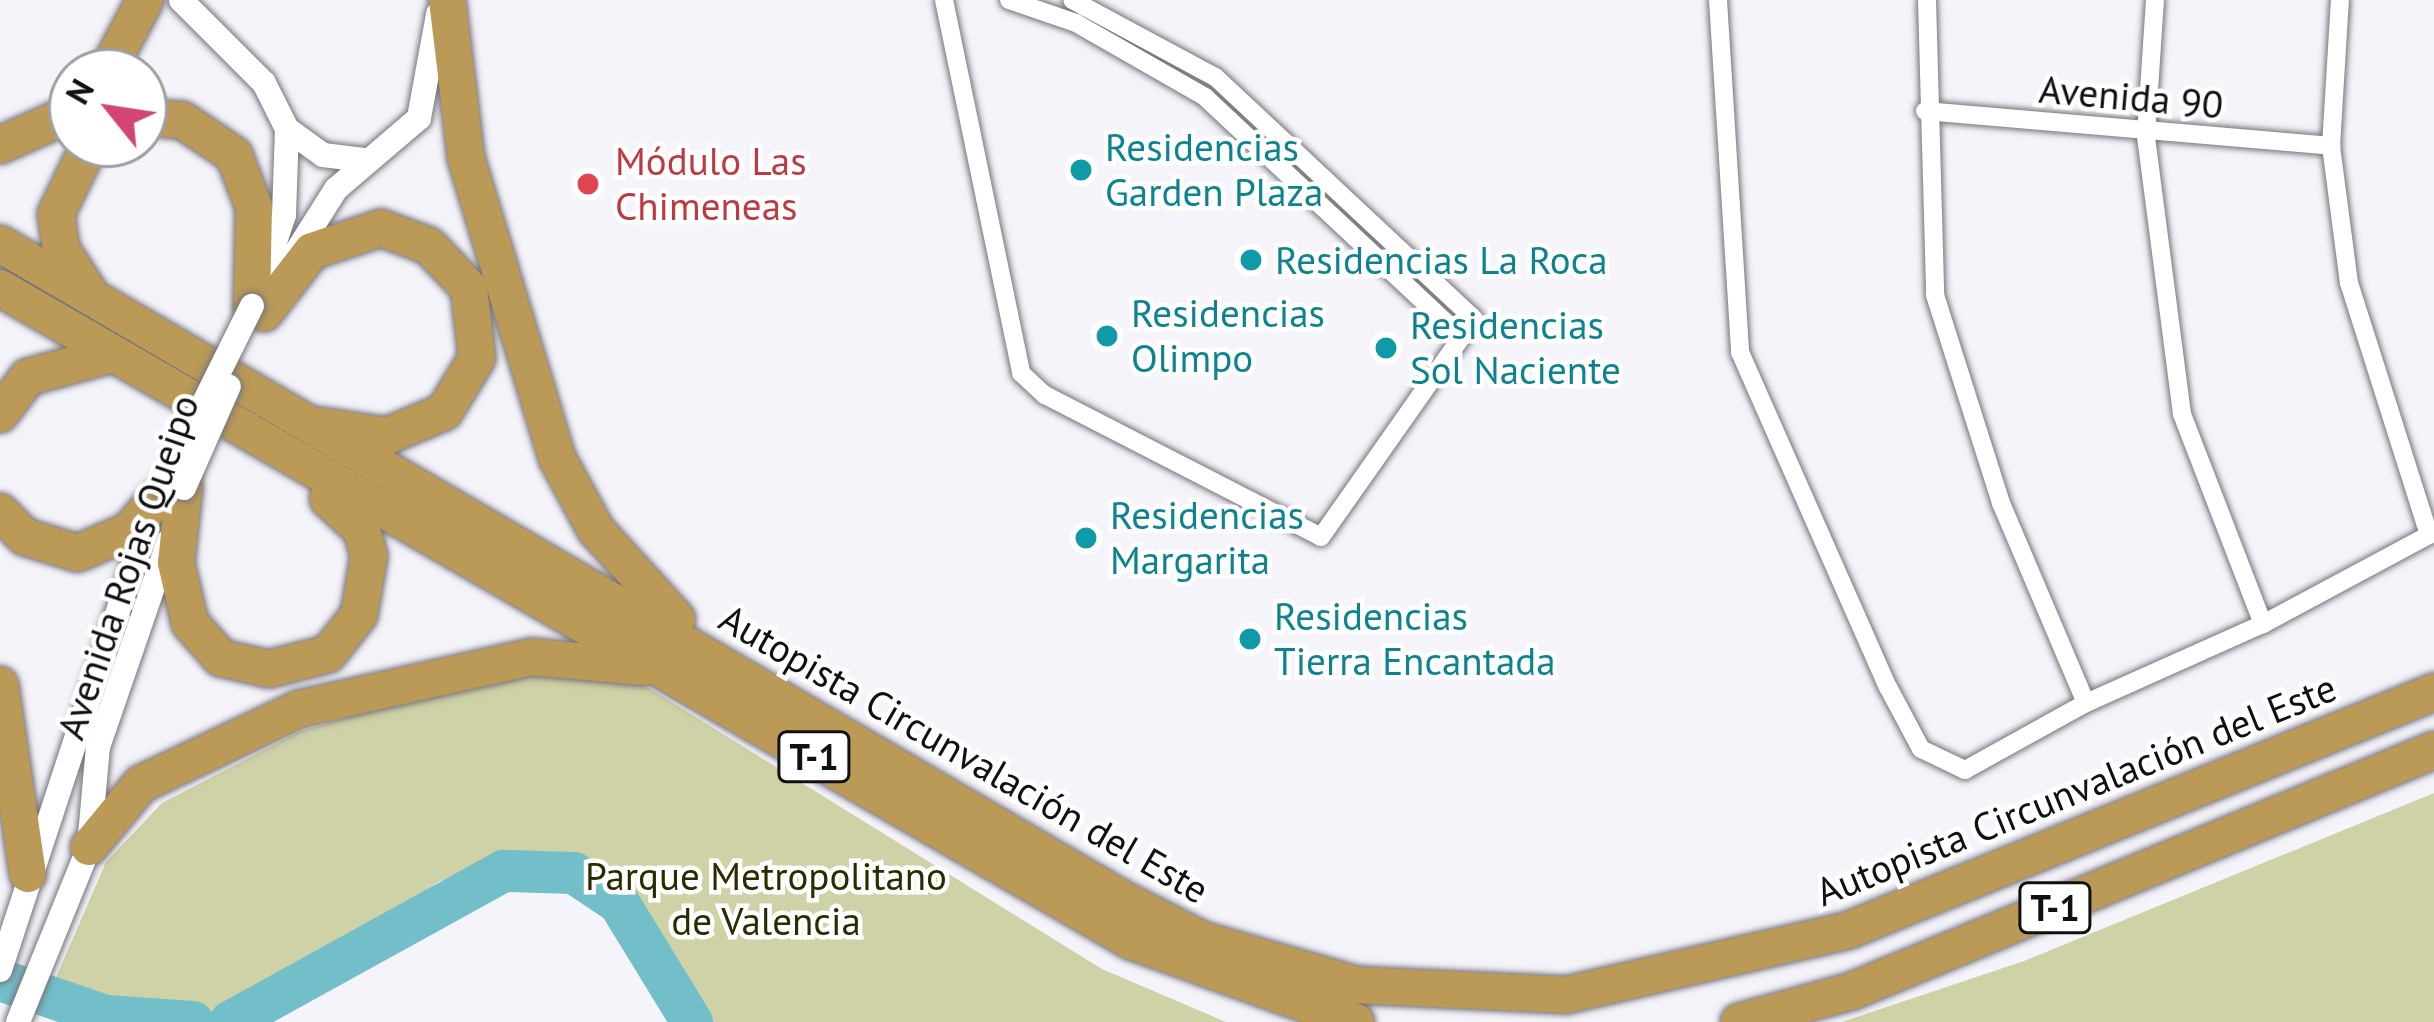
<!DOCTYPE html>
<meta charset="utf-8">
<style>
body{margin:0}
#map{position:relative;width:2434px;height:1022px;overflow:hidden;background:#f6f4fb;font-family:"PT Sans",sans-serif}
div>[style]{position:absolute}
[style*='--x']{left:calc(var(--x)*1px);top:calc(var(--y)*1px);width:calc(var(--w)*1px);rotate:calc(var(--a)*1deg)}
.green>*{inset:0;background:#cfd2a6}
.river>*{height:42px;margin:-21px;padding:0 21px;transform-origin:21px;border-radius:21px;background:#72bec9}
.roads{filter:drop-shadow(0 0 3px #77757b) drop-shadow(0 0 3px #77757b)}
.minor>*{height:18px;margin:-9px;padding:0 9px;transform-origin:9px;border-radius:9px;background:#fff}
.tertiary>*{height:24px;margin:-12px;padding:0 12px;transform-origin:12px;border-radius:12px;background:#fff}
.motorway>*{height:36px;margin:-18px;padding:0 18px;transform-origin:18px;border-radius:18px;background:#ba9a56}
.bridges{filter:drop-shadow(0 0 3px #77757b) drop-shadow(0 0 3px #77757b)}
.tertiary-bridge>*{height:24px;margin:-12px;padding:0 12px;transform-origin:12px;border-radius:12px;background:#fff}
.dots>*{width:33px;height:33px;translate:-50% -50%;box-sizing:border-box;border:6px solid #fff;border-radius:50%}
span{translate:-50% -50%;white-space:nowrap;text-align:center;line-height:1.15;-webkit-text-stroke:9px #fff;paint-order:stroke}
.shield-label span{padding:3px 9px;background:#fff;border:3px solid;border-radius:9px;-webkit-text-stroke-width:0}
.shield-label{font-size:36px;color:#101012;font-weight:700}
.street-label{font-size:39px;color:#101012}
.culture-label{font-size:39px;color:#0d838f}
.left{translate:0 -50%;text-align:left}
.health-label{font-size:39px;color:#be3a42}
.park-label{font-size:39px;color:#2b2b00}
.north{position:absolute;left:48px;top:48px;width:120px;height:120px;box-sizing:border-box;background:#fff;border:3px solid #9f9fa0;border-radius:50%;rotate:300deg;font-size:33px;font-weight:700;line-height:48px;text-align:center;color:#101012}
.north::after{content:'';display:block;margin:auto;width:42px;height:54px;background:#d24574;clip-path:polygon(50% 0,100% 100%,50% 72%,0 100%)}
</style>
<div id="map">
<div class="green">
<i style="clip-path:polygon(541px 673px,644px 685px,1102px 969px,1226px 1022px,693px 1022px,638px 924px,600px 886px,524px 861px,440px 881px,222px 1022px,46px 1001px,106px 862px,162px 803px,301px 731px,469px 681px)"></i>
<i style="clip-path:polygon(2434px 793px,2434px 1022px,1842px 1022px,2024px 961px)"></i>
</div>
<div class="river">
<i style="--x:0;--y:980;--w:112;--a:18.8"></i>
<i style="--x:106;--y:1016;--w:87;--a:3.9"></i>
<i style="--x:230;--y:1022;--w:313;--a:-28.9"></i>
<i style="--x:504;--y:871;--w:70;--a:1.6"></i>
<i style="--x:574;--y:873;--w:54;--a:33.7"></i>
<i style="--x:619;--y:903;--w:140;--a:58.5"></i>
</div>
<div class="roads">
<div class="minor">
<i style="--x:944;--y:0;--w:381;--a:78.3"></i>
<i style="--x:1021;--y:373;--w:33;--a:43"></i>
<i style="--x:1045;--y:395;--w:310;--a:27.2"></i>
<i style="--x:1321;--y:537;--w:266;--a:-54.9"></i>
<i style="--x:1474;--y:319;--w:354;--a:-136.9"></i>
<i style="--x:1215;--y:77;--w:162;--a:-151.7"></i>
<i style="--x:1009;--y:0;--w:71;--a:18.9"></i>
<i style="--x:1076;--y:23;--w:149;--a:29.8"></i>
<i style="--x:1205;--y:97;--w:349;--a:43.1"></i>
<i style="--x:1718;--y:0;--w:353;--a:86.4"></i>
<i style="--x:1740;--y:352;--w:366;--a:66.2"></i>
<i style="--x:1888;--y:687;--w:70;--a:62"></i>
<i style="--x:1921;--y:749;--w:49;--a:25.5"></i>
<i style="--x:1965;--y:770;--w:138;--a:-29"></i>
<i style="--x:1927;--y:0;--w:295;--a:88.4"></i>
<i style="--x:1935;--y:295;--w:218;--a:72.4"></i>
<i style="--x:2001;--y:503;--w:217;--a:67"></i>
<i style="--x:2086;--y:703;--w:194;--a:-24.1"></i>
<i style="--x:2263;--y:624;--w:225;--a:-111.1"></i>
<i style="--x:2182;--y:414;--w:281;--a:-97.4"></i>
<i style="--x:2146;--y:135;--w:135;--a:-86.2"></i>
<i style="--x:1925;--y:111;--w:408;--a:4.9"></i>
<i style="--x:2263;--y:624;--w:188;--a:-28.2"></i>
<i style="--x:2429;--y:535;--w:264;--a:-107.6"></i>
<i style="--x:2349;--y:283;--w:138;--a:-97.5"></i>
<i style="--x:2331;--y:146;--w:146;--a:-86.5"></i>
</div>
<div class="tertiary">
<i style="--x:181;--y:0;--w:117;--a:45"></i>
<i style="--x:264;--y:83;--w:51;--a:63.4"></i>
<i style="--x:287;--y:129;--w:86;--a:92"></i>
<i style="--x:284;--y:215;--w:76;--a:108.4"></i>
<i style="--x:287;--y:129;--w:44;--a:35.8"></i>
<i style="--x:323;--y:155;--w:41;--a:7"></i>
<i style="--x:288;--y:265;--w:90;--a:-57.7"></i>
<i style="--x:336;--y:189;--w:109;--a:-40.5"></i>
<i style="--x:419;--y:118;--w:106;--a:-79.6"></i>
<i style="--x:0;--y:970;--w:479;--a:-71.8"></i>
<i style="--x:18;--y:1022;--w:189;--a:-67.9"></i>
<i style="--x:89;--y:847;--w:100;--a:-84.9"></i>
<i style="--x:98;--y:747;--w:218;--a:-71"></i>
</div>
<div class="motorway">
<i style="--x:447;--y:0;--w:159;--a:83.1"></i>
<i style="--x:466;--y:158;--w:313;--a:73.1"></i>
<i style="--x:557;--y:458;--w:82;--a:61.6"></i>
<i style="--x:596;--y:530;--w:120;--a:47.7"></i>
<i style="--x:107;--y:72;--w:81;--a:-62.2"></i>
<i style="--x:144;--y:117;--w:38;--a:5"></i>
<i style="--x:182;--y:120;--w:63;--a:33.9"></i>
<i style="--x:234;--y:155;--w:56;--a:69"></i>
<i style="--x:254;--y:207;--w:99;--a:91.2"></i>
<i style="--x:0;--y:145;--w:79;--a:-24"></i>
<i style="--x:0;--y:244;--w:1301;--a:30.27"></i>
<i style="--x:1124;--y:900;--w:88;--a:27.1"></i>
<i style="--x:1202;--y:940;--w:161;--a:16.2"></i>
<i style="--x:1357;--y:985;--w:209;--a:2.7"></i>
<i style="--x:1566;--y:995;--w:290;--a:-12.9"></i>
<i style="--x:1849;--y:930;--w:632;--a:-22.14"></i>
<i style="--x:0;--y:288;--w:1306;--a:30"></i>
<i style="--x:1131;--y:941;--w:239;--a:19.8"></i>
<i style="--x:88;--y:291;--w:50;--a:-122.7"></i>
<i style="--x:61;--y:249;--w:35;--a:-98"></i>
<i style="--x:56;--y:214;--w:78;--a:-64.1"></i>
<i style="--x:264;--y:313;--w:78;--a:-52.3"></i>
<i style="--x:312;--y:251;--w:73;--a:-18.4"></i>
<i style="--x:381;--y:228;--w:51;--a:20.6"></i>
<i style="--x:429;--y:246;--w:58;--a:46.4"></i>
<i style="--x:469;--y:288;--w:70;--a:83.5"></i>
<i style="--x:477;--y:358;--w:63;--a:121.4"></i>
<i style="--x:444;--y:412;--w:62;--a:157.2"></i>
<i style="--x:387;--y:436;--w:69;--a:-171.6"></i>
<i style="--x:0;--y:414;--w:46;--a:-52.9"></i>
<i style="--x:28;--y:377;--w:87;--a:-15.3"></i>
<i style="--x:184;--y:488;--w:75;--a:96.1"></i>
<i style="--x:176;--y:563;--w:62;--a:76.9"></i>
<i style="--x:190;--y:623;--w:47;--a:48.5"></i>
<i style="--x:221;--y:658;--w:49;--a:12.9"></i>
<i style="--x:269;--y:669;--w:61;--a:-14.3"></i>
<i style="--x:328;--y:654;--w:50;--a:-51.5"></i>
<i style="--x:359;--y:615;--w:60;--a:-80.4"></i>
<i style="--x:369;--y:556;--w:27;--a:-105"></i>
<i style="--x:362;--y:530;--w:46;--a:-137.6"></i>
<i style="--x:0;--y:512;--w:35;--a:45"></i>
<i style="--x:25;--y:537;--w:55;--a:16.8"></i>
<i style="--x:78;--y:553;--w:56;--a:-23.3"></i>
<i style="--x:129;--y:531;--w:40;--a:-49"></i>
<i style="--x:0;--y:685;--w:191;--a:81.6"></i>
<i style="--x:89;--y:847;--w:82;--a:-50.5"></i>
<i style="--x:141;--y:784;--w:175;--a:-25.4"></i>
<i style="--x:299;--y:709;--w:238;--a:-12.6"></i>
<i style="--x:531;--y:657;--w:112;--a:5.1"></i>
<i style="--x:1739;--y:1022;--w:117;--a:-15.3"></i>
<i style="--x:1852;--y:991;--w:630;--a:-22.49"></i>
</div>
</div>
<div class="bridges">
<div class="tertiary-bridge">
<i style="--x:163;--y:485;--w:200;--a:-63.6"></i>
<i style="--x:184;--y:488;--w:111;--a:-66.2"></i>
</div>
</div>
<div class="dots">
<i style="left:1081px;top:170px;background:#0f9aa8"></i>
<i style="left:588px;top:184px;background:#e0444e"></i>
<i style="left:1251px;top:260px;background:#0f9aa8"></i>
<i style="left:1107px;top:336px;background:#0f9aa8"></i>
<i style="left:1386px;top:348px;background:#0f9aa8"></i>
<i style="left:1086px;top:538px;background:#0f9aa8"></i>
<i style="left:1250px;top:639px;background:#0f9aa8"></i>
</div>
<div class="shield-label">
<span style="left:814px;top:757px">T-1</span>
<span style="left:2055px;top:908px">T-1</span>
</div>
<div class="street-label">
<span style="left:2131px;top:97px;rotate:5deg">Avenida 90</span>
<span style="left:128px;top:567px;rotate:-71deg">Avenida Rojas Queipo</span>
<span style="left:964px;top:754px;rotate:30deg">Autopista Circunvalación del Este</span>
<span style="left:2076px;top:790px;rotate:-22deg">Autopista Circunvalación del Este</span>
</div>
<div class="culture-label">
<span class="left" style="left:1105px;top:170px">Residencias<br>Garden Plaza</span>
<span class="left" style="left:1275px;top:260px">Residencias La Roca</span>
<span class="left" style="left:1131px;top:336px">Residencias<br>Olimpo</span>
<span class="left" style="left:1410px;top:348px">Residencias<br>Sol Naciente</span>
<span class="left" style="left:1110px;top:538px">Residencias<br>Margarita</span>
<span class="left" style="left:1274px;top:639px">Residencias<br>Tierra Encantada</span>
</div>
<div class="health-label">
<span class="left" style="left:615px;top:184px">Módulo Las<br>Chimeneas</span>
</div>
<div class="park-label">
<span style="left:766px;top:899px">Parque Metropolitano<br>de Valencia</span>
</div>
<div class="north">N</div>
</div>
